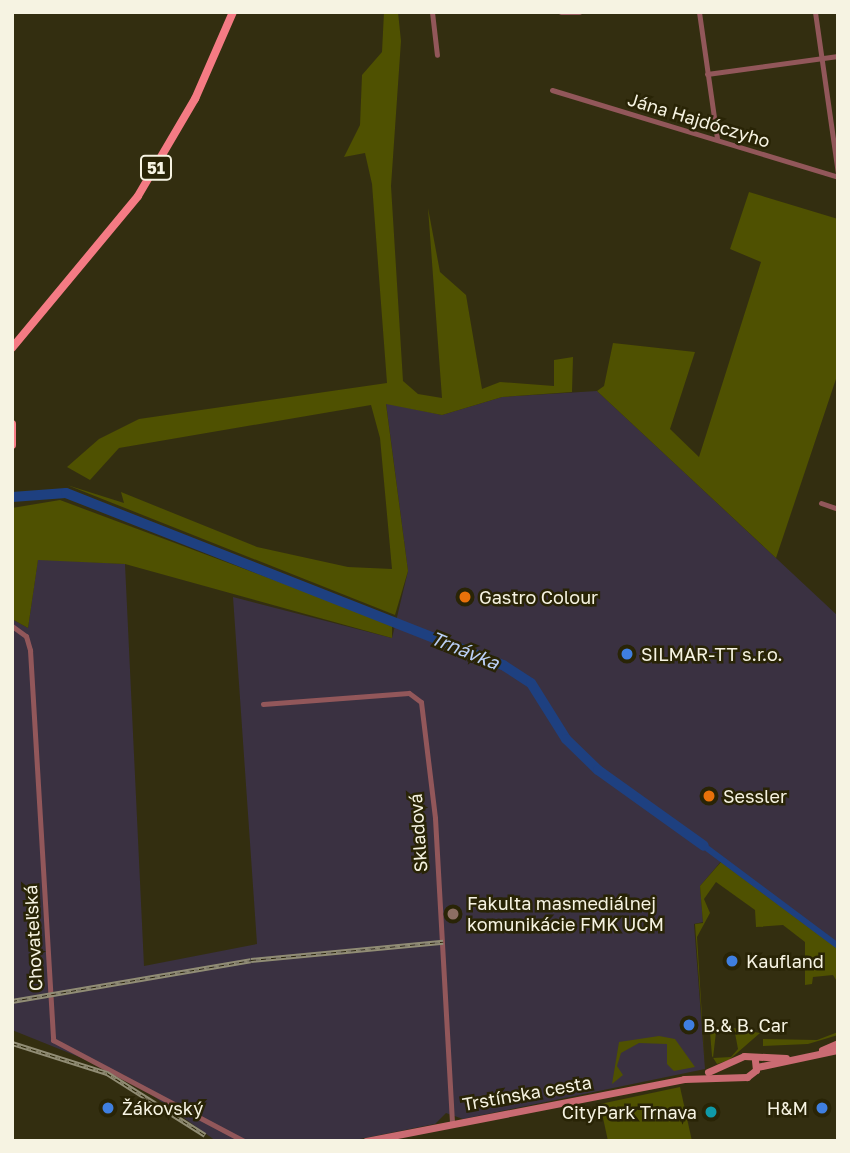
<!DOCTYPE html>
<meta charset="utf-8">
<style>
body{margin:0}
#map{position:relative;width:850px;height:1153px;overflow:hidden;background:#332e10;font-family:"Golos Text",sans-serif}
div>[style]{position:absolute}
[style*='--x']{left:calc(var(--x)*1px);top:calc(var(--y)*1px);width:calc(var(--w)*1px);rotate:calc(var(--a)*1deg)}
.industrial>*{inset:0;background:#3a3141}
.green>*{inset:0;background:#4f5101}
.canal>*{height:6px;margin:-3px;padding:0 3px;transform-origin:3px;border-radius:3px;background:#1e4080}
.river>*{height:10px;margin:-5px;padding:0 5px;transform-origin:5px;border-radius:5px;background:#1e4080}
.street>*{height:5px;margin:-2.5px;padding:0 2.5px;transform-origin:2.5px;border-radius:2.5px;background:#92575a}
.secondary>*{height:7px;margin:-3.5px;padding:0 3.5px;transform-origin:3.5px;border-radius:3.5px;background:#ca6b72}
.primary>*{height:8px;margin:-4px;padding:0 4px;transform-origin:4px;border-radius:4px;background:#f57b84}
.rail>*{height:4.5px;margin-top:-2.25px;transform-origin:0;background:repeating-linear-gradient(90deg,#292406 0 5px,#918d75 0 10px);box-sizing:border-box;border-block:2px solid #918d75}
.dots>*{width:19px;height:19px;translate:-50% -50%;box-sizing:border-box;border:4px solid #292406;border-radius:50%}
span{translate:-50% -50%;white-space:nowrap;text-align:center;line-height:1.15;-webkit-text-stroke:5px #292406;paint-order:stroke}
.shield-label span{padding:2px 5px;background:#292406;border:2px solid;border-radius:5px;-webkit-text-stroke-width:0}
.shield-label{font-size:16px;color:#f6f3e2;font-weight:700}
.street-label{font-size:18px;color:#f6f3e2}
.poi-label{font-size:18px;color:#f6f3e2}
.left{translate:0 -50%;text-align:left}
.right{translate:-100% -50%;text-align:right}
.water-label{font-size:19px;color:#bacff6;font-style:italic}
.frame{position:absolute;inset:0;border:14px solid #f6f3e2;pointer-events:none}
</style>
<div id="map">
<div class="industrial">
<i style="clip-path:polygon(597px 391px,838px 616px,838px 943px,723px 859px,700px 886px,703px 922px,694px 924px,705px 1069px,463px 1119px,446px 1113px,435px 1124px,350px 1141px,216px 1141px,124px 1075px,12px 1030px,12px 619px,28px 628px,38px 559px,125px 564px,144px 966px,257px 944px,233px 597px,392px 638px,408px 571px,386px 403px,442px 415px,502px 397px)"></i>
</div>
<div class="green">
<i style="clip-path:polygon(384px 12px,398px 12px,401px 41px,391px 186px,403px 381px,418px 394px,442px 398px,428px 208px,440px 272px,466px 295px,482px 389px,500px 382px,554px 386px,554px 360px,573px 357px,572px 392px,502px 397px,442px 415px,386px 404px,408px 571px,395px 615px,67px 485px,124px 503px,121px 492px,257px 547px,348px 567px,392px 569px,380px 438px,371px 405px,119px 448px,90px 480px,67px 467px,99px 439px,139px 419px,387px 383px,372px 184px,365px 153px,344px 157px,360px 125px,362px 75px,382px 52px)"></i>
<i style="clip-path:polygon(749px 192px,838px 219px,838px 373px,776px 558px,597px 391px,604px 386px,613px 343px,695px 352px,670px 429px,699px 457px,761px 262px,730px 249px)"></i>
<i style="clip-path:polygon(60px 500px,392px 624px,392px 638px,125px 564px,38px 560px,28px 628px,12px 619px,12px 508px)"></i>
<i style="clip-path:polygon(721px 862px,838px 949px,838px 983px,833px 975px,813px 977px,812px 984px,805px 985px,805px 942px,783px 925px,756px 927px,755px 910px,716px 882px,704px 899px,710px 913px,697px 937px,705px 1065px,695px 924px,703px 923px,700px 886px)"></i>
<i style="clip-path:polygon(734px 1028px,760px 1033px,729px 1060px,717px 1064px,712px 1056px,710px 1032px,716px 1032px,713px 1058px,731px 1057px,738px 1049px)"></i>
<i style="clip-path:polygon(838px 1032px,838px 1035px,808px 1044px,763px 1046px,763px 1039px,817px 1040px)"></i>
<i style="clip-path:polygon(659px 1036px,675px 1039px,695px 1067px,674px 1071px,667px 1064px,667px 1044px,639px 1043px,621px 1053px,617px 1066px,623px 1075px,612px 1084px,619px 1042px)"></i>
<i style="clip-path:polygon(680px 1087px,692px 1141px,608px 1141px,600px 1104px)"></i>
</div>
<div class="canal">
<i style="--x:704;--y:846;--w:167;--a:36.7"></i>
</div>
<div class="river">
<i style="--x:12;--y:497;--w:54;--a:-4.2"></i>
<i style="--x:66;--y:493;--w:470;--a:21.5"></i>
<i style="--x:503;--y:665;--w:33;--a:33"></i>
<i style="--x:531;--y:683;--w:66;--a:58"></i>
<i style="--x:566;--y:739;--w:45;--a:44.1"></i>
<i style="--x:598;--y:770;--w:130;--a:35.6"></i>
</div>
<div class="street">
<i style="--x:432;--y:12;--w:43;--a:83.4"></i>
<i style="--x:561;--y:12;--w:18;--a:0"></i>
<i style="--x:699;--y:12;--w:128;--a:81.9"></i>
<i style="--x:815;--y:12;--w:163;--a:81.9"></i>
<i style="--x:707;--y:74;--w:132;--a:-7.8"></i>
<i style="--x:552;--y:90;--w:299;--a:16.9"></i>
<i style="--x:821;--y:503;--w:18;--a:19"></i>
<i style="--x:12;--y:626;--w:17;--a:36"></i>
<i style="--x:26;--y:636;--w:15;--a:74"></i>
<i style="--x:30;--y:650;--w:391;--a:86.6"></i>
<i style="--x:53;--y:1040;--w:216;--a:27.9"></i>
<i style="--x:263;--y:704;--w:146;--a:-4.3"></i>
<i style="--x:409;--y:693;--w:15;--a:37"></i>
<i style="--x:421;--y:702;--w:117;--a:83.1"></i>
<i style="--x:435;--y:818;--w:305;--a:86.8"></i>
</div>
<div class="secondary">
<i style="--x:822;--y:1050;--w:17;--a:-24"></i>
<i style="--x:757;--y:1067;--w:83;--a:-11.9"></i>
<i style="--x:708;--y:1072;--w:39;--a:-24"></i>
<i style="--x:744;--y:1056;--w:42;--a:2.7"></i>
<i style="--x:366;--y:1141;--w:324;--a:-11"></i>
<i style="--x:684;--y:1079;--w:63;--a:-1.8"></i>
<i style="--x:747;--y:1077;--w:11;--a:-38"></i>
<i style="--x:756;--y:1070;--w:10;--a:-96"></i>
</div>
<div class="primary">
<i style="--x:12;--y:348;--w:197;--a:-50.3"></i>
<i style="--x:138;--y:196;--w:113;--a:-59.6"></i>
<i style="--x:195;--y:99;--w:95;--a:-66.4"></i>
<i style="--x:12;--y:424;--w:21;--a:90"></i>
</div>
<div class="rail">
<i style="--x:12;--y:1001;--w:242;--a:-9.7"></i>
<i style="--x:251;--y:960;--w:193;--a:-5.4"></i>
<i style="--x:12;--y:1043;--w:100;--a:17.5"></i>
<i style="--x:107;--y:1073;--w:116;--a:32.3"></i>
</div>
<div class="dots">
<i style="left:465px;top:597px;background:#e8710a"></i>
<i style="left:627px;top:654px;background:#3f7fe0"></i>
<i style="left:709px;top:796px;background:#e8710a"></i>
<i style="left:453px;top:914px;background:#8d6e63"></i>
<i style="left:732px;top:961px;background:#3f7fe0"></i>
<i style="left:689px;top:1025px;background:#3f7fe0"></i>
<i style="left:108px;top:1108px;background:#3f7fe0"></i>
<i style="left:822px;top:1108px;background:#3f7fe0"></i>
<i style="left:711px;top:1112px;background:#0f9aa8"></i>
</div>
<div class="shield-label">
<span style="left:156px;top:168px">51</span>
</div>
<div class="street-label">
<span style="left:699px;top:120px;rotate:17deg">Jána Hajdóczyho</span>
<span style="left:418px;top:833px;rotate:-94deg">Skladová</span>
<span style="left:33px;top:938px;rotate:-93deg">Chovateľská</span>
<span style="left:527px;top:1093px;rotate:-10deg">Trstínska cesta</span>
</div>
<div class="poi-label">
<span class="left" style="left:479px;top:597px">Gastro Colour</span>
<span class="left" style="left:641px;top:654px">SILMAR-TT s.r.o.</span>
<span class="left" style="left:723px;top:796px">Sessler</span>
<span class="left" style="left:467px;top:914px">Fakulta masmediálnej<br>komunikácie FMK UCM</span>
<span class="left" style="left:746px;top:961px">Kaufland</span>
<span class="left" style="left:703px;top:1025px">B.&amp; B. Car</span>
<span class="left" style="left:122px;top:1108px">Žákovský</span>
<span class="right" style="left:808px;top:1108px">H&amp;M</span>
<span class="right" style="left:697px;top:1112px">CityPark Trnava</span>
</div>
<div class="water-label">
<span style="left:465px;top:650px;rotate:22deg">Trnávka</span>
</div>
<div class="frame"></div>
</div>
